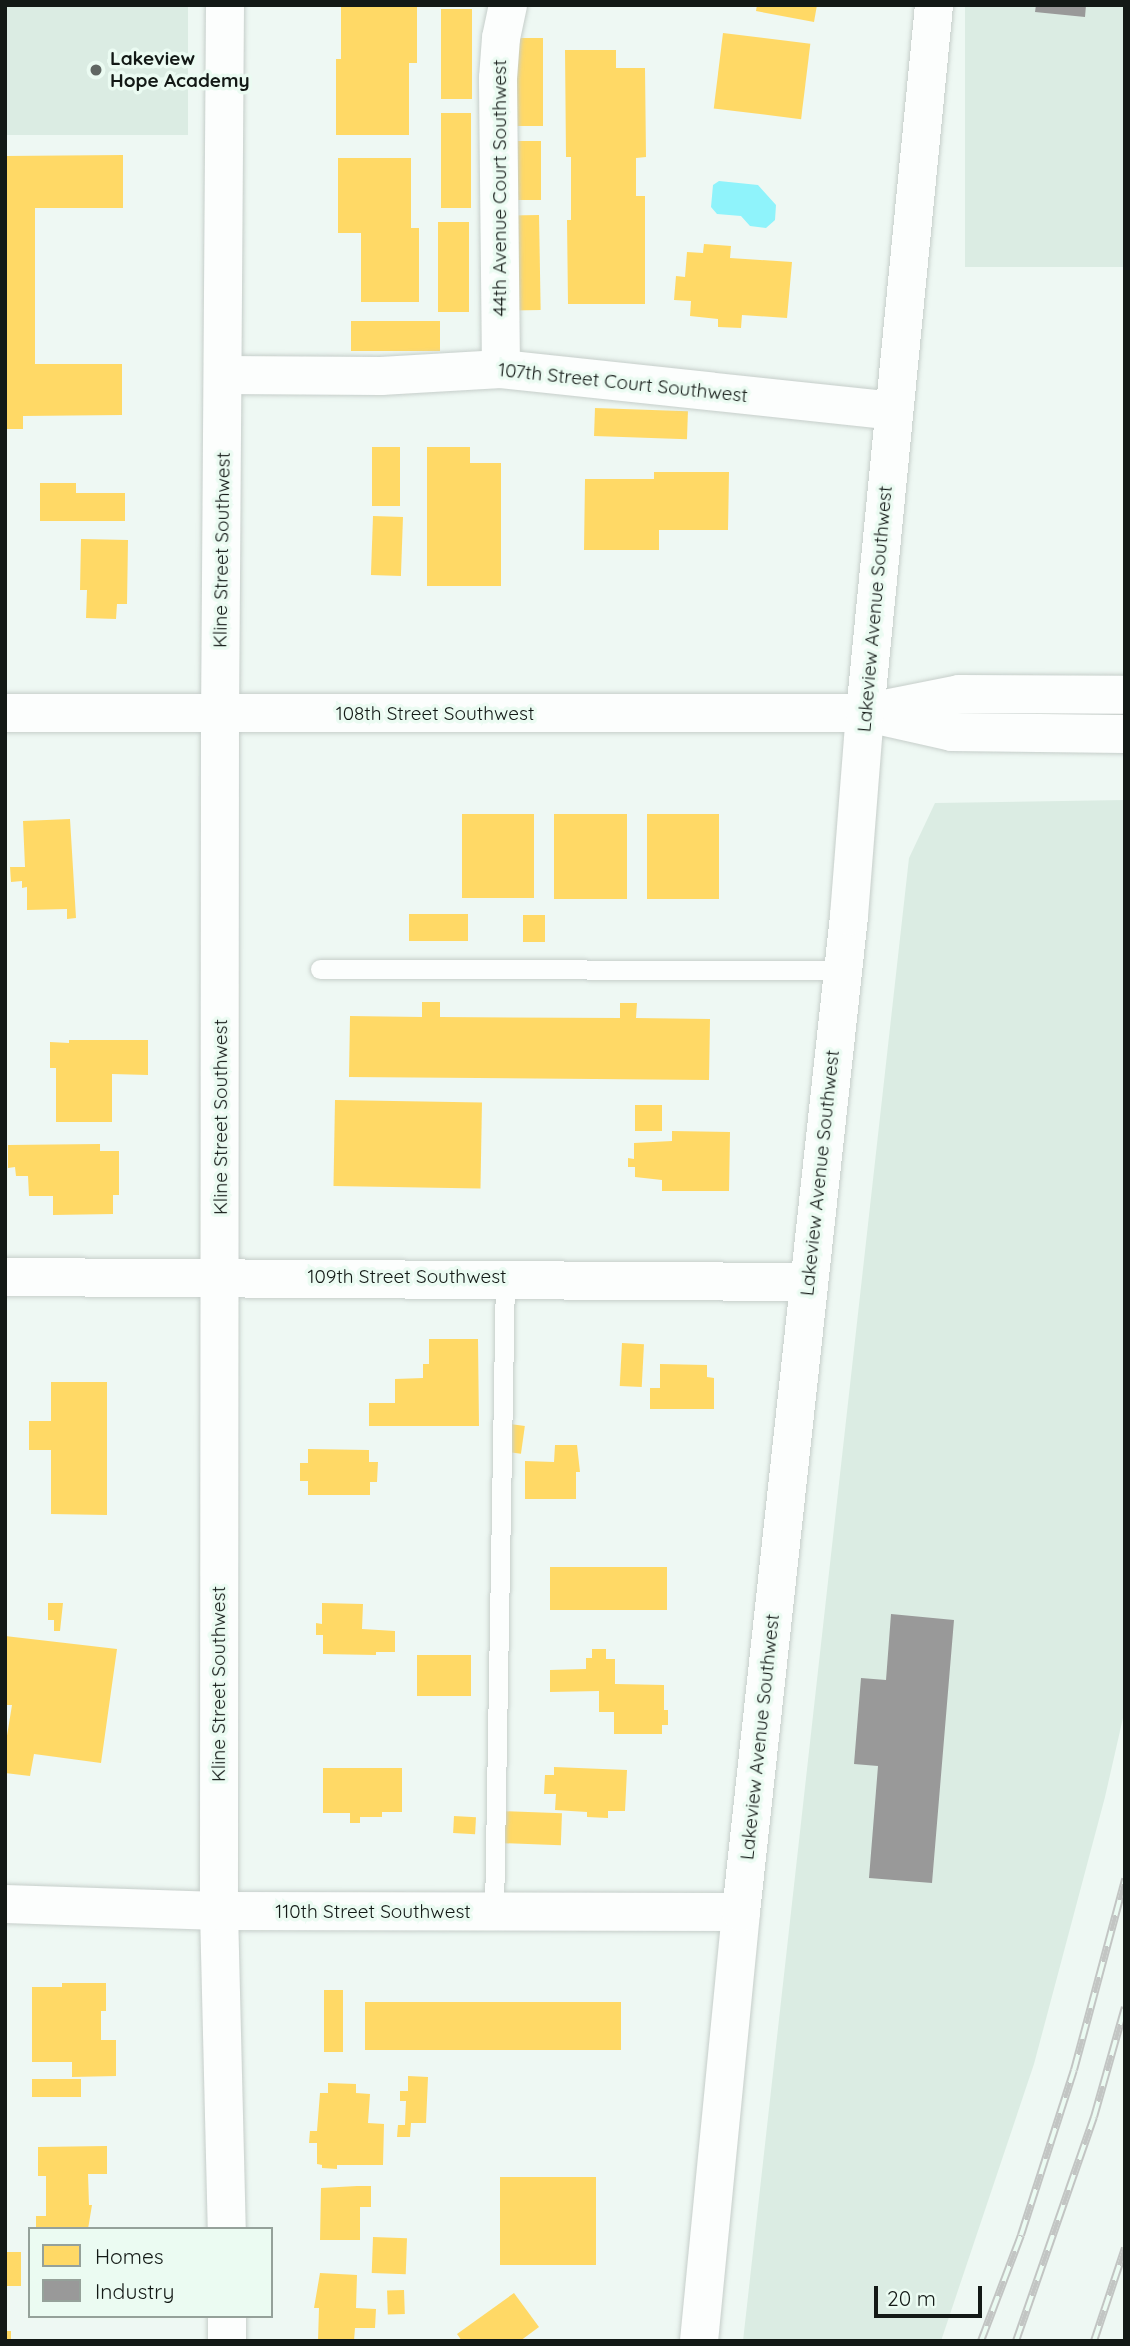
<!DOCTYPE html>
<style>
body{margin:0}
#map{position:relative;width:1130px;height:2346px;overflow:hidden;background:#eef8f3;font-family:Quicksand,sans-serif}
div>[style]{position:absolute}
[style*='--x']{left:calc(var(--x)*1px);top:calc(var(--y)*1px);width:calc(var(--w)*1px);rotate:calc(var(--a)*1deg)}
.built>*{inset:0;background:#dbece3;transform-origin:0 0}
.water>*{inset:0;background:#8ff3fb}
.homes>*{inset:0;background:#ffd966;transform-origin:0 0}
.industry>*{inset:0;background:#999}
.roads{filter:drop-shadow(0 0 2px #c6ceca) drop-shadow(0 0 2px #c6ceca)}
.service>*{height:19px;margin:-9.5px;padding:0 9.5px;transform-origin:9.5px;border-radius:9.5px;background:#fcfefd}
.minor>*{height:38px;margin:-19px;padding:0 19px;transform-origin:19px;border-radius:19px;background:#fcfefd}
.tertiary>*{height:38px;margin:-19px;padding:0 19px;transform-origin:19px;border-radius:19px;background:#fcfefd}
.rail>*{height:8px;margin-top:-4px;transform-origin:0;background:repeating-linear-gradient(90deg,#ebfbf2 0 16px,#c2c5c3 0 32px);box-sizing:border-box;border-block:2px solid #c2c5c3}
.dots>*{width:19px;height:19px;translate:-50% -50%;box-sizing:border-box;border:4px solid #ebfbf2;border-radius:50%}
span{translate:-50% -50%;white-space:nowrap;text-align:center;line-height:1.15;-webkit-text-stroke:7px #ebfbf2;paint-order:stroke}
.poi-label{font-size:19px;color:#131916;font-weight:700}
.left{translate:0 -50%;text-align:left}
.street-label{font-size:19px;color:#131916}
.frame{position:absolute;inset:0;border:7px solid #131916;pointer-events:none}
.legend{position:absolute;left:28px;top:2227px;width:245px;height:91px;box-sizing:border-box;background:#ebfbf2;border:2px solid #95a19a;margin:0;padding:9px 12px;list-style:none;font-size:21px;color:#131916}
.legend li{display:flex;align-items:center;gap:14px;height:35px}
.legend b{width:35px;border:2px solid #95a19a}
.scale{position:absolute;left:874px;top:2286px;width:108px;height:32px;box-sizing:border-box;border:4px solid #131916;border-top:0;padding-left:9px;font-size:21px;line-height:24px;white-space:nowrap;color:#131916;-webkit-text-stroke:5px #ebfbf2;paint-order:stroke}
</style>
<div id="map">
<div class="built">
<i style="left:5px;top:5px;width:183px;height:130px"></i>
<i style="left:965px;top:5px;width:160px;height:262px"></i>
<i style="clip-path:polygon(1125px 800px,1125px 1709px,1105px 1797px,1034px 2064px,941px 2341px,743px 2341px,909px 858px,935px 803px)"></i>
</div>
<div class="water">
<i style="clip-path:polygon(719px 181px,758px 185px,776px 205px,775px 220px,766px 228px,750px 226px,741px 216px,717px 214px,711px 207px,713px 185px)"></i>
</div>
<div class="homes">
<i style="clip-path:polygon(341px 5px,417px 5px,417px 63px,409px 63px,409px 135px,336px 135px,336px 59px,341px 59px)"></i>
<i style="clip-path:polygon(757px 5px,817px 5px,814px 22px,756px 11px)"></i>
<i style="left:441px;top:9px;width:31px;height:90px"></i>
<i style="left:723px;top:33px;width:88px;height:76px;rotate:7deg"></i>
<i style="left:514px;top:38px;width:29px;height:88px"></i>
<i style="clip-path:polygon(565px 50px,616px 50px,616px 68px,645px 68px,646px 157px,636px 158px,636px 196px,645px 196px,645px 304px,568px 304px,567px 220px,571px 220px,571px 157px,566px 157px)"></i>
<i style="left:441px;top:113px;width:30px;height:95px"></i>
<i style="left:513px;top:141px;width:28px;height:59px"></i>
<i style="clip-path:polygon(123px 155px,123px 208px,35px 208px,35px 364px,122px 364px,122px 415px,23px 416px,23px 429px,5px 429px,5px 156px)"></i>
<i style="clip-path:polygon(338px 158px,411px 158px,411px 228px,419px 228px,419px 302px,361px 302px,361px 233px,338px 233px)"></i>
<i style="left:539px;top:215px;width:95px;height:29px;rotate:89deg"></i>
<i style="left:438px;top:222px;width:31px;height:90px"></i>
<i style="clip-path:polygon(704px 244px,731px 246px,730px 258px,792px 262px,787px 318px,742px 315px,741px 328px,718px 327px,718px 319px,690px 316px,691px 301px,674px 300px,676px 276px,685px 277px,687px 252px,703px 253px)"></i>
<i style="left:440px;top:321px;width:30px;height:89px;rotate:90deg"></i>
<i style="left:595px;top:408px;width:93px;height:28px;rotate:2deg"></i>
<i style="left:372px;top:447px;width:28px;height:59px"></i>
<i style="clip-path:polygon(427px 447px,470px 447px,470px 463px,501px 463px,501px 586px,427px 586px)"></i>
<i style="clip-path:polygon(654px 472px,729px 472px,728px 530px,659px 530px,659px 550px,584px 550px,585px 479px,654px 479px)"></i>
<i style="clip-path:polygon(40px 483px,76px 483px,76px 493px,125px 493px,125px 521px,40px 521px)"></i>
<i style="left:373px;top:516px;width:30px;height:59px;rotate:2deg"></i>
<i style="clip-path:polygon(81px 539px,128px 540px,127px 604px,117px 604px,116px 619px,86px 618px,87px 590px,80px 590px)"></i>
<i style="left:534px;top:814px;width:84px;height:72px;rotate:90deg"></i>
<i style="left:554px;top:814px;width:73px;height:85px"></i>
<i style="left:647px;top:814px;width:72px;height:85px"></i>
<i style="clip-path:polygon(70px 819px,76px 918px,67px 919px,67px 909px,27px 910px,27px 887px,22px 888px,22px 881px,11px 882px,10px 867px,25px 867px,23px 821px)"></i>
<i style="left:409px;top:914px;width:59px;height:27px"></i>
<i style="left:523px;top:915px;width:22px;height:27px"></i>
<i style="clip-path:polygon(422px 1002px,440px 1002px,440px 1017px,620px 1018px,620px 1003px,637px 1003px,636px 1018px,710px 1019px,709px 1080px,349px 1077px,350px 1016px,422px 1017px)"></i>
<i style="clip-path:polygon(69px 1040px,148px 1040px,148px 1075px,112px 1074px,112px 1122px,56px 1122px,56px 1068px,50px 1068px,50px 1042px,69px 1043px)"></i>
<i style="left:335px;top:1100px;width:147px;height:86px;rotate:1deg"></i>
<i style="left:635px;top:1105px;width:27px;height:26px"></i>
<i style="clip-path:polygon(672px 1131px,730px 1132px,729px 1191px,662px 1191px,662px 1180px,635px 1177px,635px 1167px,628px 1167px,628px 1158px,634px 1159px,634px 1143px,672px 1141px)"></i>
<i style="clip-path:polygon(100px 1144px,100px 1151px,119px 1151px,119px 1195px,113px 1195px,113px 1214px,53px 1215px,53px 1196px,29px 1196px,28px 1176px,16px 1176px,15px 1167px,8px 1168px,8px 1145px)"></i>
<i style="clip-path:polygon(429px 1339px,478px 1339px,479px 1426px,369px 1426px,369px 1403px,395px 1403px,395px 1379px,423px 1378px,423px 1364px,429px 1364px)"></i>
<i style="left:622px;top:1343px;width:22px;height:43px;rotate:3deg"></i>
<i style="clip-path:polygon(660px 1364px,707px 1365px,707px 1377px,714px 1378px,714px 1409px,650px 1409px,650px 1388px,660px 1388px)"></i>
<i style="clip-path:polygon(51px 1382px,107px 1382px,107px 1515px,51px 1514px,51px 1450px,29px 1450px,29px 1421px,51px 1421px)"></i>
<i style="left:510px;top:1424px;width:15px;height:28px;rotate:8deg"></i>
<i style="clip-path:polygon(555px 1445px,577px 1445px,580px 1472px,576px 1472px,576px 1499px,525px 1499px,525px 1461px,554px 1462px)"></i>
<i style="clip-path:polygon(308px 1449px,369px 1450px,369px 1462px,378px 1462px,377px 1482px,370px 1482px,370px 1495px,308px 1495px,308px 1481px,300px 1481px,300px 1463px,308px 1463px)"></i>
<i style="left:550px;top:1567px;width:117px;height:43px"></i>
<i style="clip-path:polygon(48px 1603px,63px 1603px,60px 1631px,54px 1631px,54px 1620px,48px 1620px)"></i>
<i style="clip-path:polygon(322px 1603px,363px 1604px,362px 1629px,395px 1631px,395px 1652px,376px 1652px,376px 1655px,323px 1654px,323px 1635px,316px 1635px,316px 1623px,322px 1624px)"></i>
<i style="clip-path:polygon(5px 1636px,117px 1649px,101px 1763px,34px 1754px,30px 1776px,5px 1773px,5px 1748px,12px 1705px,5px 1705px)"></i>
<i style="clip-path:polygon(592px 1649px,606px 1649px,606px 1659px,615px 1659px,615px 1684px,664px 1685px,664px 1710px,668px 1710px,668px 1725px,662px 1725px,662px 1734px,614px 1734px,614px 1712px,599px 1712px,599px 1691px,550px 1692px,550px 1670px,586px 1669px,586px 1658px,592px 1658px)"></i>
<i style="left:417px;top:1655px;width:54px;height:41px"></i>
<i style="clip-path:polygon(554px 1767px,627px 1770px,625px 1811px,608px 1811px,608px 1818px,587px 1817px,587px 1812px,555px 1810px,556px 1794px,544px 1794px,545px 1775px,554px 1775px)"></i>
<i style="clip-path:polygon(323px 1768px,402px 1768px,402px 1812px,382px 1812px,382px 1817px,360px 1817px,360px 1823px,350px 1823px,350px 1813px,323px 1813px)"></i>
<i style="left:499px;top:1811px;width:63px;height:32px;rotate:2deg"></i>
<i style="left:454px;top:1816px;width:22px;height:17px;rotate:3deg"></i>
<i style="clip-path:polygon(62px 1983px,106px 1983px,106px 2011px,101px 2011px,101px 2040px,116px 2040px,116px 2076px,72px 2077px,72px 2062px,32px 2062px,32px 1987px,62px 1987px)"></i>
<i style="left:324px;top:1990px;width:19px;height:62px"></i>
<i style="left:621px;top:2002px;width:48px;height:256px;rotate:90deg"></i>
<i style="clip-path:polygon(408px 2076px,428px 2077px,426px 2123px,411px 2123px,410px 2137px,397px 2137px,398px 2125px,405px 2125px,406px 2101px,400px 2101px,400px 2091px,408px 2091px)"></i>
<i style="left:32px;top:2079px;width:49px;height:18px"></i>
<i style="clip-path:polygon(328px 2083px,356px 2084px,356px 2093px,370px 2094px,368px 2123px,384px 2124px,383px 2165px,337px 2165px,337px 2169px,322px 2168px,322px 2165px,317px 2164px,317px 2143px,309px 2143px,310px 2131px,317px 2131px,320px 2093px,328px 2093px)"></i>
<i style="clip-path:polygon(107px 2146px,107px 2174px,88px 2174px,89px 2205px,92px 2205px,88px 2229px,36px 2229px,36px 2216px,46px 2216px,46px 2176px,38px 2176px,38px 2147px)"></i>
<i style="left:500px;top:2177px;width:96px;height:88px"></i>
<i style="clip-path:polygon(357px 2186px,371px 2186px,371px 2207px,360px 2207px,360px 2240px,320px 2240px,321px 2188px)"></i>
<i style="left:373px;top:2237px;width:34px;height:36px;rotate:2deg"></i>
<i style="left:5px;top:2252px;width:16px;height:34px"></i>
<i style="clip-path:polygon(320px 2273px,357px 2275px,356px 2308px,376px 2309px,375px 2328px,355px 2328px,354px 2341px,318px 2341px,319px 2308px,314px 2308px)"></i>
<i style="left:404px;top:2290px;width:24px;height:17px;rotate:88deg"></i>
<i style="clip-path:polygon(514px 2293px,539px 2327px,520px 2341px,462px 2341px,457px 2334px)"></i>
<i style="left:5px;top:2331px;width:6px;height:10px"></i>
</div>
<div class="industry">
<i style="clip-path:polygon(1036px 5px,1086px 5px,1085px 17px,1035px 12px)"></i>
<i style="clip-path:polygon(891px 1614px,954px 1620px,932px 1883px,869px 1878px,878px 1766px,854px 1764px,861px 1678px,886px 1680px)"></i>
</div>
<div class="roads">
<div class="service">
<i style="--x:320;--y:969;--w:522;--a:0.11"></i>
<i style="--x:494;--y:1912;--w:635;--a:-89.01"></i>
</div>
<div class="minor">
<i style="--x:225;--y:5;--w:710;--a:90.4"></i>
<i style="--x:220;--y:715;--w:1196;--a:90.05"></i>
<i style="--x:219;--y:1911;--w:318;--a:88.6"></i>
<i style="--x:501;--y:369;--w:291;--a:-90.6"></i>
<i style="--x:498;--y:78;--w:40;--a:-85.7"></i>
<i style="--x:501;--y:38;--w:34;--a:-78"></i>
<i style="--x:224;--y:375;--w:157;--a:0.4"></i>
<i style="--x:381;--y:376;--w:120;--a:-3.3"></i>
<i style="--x:501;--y:369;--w:395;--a:6.1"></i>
<i style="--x:5;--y:1277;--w:803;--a:0.36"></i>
<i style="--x:5;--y:1904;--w:214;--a:1.9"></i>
<i style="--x:219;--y:1911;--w:522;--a:0.11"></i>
<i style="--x:227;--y:2316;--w:25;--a:90"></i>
</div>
<div class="tertiary">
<i style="--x:5;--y:713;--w:860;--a:0"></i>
<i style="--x:865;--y:713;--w:96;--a:-11.4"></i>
<i style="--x:959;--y:694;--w:166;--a:0.3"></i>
<i style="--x:881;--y:716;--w:73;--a:12.7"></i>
<i style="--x:952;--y:732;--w:173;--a:0.7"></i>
<i style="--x:699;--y:2341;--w:431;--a:-84.4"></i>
<i style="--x:741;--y:1912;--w:1002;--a:-83.81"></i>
<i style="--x:849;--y:916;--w:204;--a:-85.5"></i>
<i style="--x:865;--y:713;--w:711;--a:-84.43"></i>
</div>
</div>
<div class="rail">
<i style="--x:981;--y:2341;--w:113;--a:-69.3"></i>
<i style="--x:1021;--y:2235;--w:173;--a:-72.2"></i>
<i style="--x:1074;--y:2070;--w:198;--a:-75"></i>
<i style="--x:1016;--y:2341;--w:237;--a:-70.8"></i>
<i style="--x:1094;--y:2117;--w:114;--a:-74.3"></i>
<i style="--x:1094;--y:2341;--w:98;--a:-71.6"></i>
</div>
<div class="dots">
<i style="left:96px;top:70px;background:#606763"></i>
</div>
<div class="poi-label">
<span class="left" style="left:110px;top:70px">Lakeview<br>Hope Academy</span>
</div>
<div class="street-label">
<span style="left:500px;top:188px;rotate:-90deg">44th Avenue Court Southwest</span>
<span style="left:623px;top:383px;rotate:6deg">107th Street Court Southwest</span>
<span style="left:222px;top:550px;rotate:-89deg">Kline Street Southwest</span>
<span style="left:875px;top:609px;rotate:-85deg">Lakeview Avenue Southwest</span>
<span style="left:435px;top:714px">108th Street Southwest</span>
<span style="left:221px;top:1117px;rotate:-90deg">Kline Street Southwest</span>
<span style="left:820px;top:1173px;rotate:-84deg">Lakeview Avenue Southwest</span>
<span style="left:407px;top:1277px">109th Street Southwest</span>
<span style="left:219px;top:1684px;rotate:-90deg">Kline Street Southwest</span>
<span style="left:760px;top:1737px;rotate:-84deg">Lakeview Avenue Southwest</span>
<span style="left:373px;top:1912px">110th Street Southwest</span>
</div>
<div class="frame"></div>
<ul class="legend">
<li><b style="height:19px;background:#ffd966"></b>Homes</li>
<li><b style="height:19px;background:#999"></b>Industry</li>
</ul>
<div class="scale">20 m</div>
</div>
